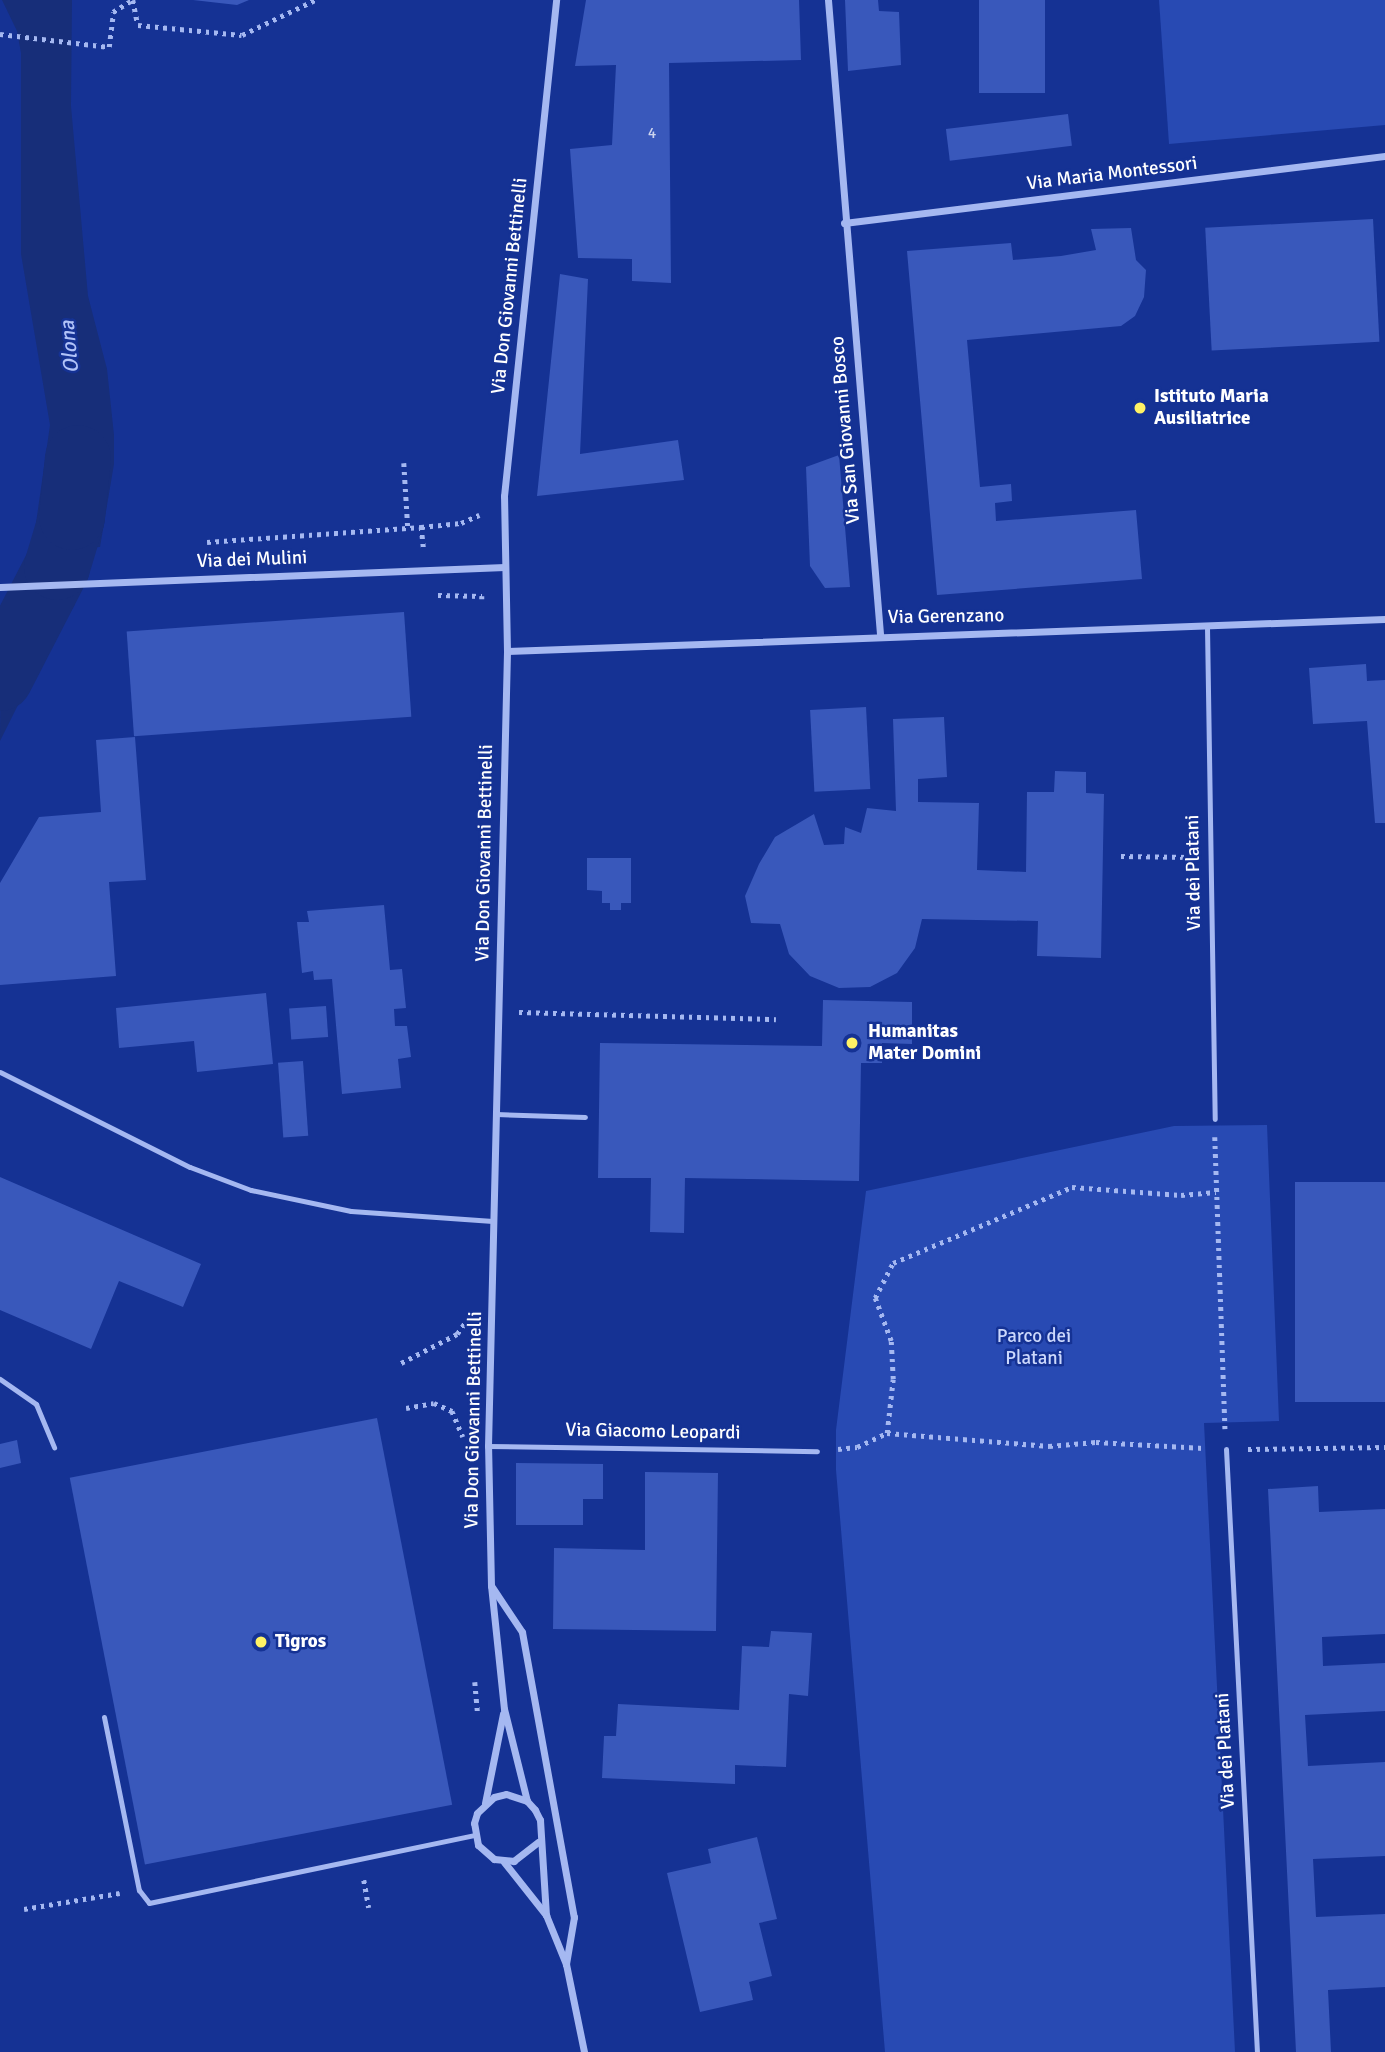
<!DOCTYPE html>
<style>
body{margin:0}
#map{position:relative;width:1385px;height:2052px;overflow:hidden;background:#153294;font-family:Signika,sans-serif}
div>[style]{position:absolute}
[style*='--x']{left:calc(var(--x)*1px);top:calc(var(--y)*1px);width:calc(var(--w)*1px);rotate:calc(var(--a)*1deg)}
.green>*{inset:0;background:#284ab3}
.water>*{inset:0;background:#172e79}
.river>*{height:66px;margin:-33px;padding:0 33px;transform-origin:33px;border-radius:33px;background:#172e79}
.building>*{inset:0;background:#3958bb;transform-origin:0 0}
.path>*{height:4.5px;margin-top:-2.25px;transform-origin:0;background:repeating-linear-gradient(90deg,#a5b8f1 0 3.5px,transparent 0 8.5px)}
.service>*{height:5px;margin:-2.5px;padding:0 2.5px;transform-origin:2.5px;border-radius:2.5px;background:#a5b8f1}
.minor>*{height:7px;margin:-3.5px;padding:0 3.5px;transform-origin:3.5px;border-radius:3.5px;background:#a5b8f1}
.dots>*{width:19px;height:19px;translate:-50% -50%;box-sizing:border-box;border:4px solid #153294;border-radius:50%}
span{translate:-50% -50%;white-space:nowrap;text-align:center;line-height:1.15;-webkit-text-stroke:5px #153294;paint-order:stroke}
.number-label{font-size:16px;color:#ced5ee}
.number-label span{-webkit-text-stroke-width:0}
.street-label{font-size:19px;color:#fff}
.poi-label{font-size:19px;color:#fff;font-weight:700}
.left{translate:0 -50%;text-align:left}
.park-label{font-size:19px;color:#ccd8fc}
.water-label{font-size:21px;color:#b1c3f8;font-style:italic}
</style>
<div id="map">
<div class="green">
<i style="clip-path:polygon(1159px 0,1385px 0,1385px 125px,1169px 144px)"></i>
<i style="clip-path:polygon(1267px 1125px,1279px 1421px,1204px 1423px,1235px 2052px,885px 2052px,836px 1470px,836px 1430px,866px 1191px,1174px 1126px)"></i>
</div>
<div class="water">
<i style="clip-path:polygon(2px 0,72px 0,71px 106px,88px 296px,107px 369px,114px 435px,114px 464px,100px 547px,32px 551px,50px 425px,21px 254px,21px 53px,17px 31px)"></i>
<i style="clip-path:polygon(75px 604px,23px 695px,0 741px,1px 607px)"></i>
</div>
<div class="river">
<i style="--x:0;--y:678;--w:125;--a:-62.8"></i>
<i style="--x:57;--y:567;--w:52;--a:-73.3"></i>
<i style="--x:72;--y:517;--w:59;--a:-84.2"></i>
</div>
<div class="building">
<i style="clip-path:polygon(193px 0,249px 0,237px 5px)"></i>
<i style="clip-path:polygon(586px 0,799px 0,801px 60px,669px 63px,671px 283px,632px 281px,632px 259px,578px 258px,570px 149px,612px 145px,616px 65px,575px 66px)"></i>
<i style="clip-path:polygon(845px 0,878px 0,879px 11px,899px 12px,901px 65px,848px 71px)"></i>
<i style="left:979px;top:0;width:66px;height:93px"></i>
<i style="left:1068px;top:114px;width:32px;height:123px;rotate:83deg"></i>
<i style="left:1373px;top:219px;width:123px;height:168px;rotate:87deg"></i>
<i style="clip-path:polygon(1131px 228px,1136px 260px,1146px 270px,1144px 297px,1135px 316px,1121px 326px,967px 340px,980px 487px,1011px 484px,1012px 501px,995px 503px,996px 521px,1136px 510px,1142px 579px,937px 595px,907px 251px,1011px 243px,1013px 260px,1061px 256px,1096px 250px,1091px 229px)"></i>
<i style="clip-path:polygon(560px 274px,588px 279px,580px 454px,678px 440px,684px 480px,537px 496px)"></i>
<i style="clip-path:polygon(839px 455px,850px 587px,825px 588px,810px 566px,806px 467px)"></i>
<i style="left:404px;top:612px;width:105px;height:278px;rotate:86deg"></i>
<i style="clip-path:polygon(1366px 664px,1367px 681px,1385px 680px,1385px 823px,1375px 823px,1367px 721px,1313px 724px,1309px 668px)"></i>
<i style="left:866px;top:707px;width:82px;height:56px;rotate:87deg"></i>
<i style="clip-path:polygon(944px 717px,947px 777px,918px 779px,918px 802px,979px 803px,977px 870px,1026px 872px,1027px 792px,1054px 792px,1055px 771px,1086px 772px,1086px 793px,1104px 794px,1101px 958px,1037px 956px,1038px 921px,922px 919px,915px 948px,897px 973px,870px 987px,839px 988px,810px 976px,789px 954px,780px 924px,751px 923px,745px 896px,759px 864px,775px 837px,814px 814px,824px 845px,844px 844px,845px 827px,861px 833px,867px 808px,896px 811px,893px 719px)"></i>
<i style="clip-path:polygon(135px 737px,146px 880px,109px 882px,116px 976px,0 985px,0 883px,39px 817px,101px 812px,96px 740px)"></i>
<i style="clip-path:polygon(587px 858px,631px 858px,631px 903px,621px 903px,621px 910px,610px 910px,610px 903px,602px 903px,602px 891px,587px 890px)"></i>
<i style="clip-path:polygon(384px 905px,390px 970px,402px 969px,406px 1008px,394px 1009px,395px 1026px,407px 1026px,411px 1057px,398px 1059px,401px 1088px,342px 1094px,332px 979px,314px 980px,313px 971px,302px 973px,297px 922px,309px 922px,307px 911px)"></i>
<i style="clip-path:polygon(266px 993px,273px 1064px,197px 1072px,194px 1041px,119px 1048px,116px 1008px)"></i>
<i style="clip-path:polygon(823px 1000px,912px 1002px,912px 1044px,882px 1043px,882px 1063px,861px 1063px,859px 1181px,685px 1178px,684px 1233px,650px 1232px,651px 1178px,598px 1178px,600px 1043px,822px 1046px)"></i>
<i style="left:326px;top:1006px;width:31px;height:37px;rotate:86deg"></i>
<i style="left:303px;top:1061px;width:75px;height:25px;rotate:86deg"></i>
<i style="clip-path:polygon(0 1177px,201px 1264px,183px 1307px,119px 1281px,91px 1349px,0 1310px)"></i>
<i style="left:1385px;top:1182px;width:220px;height:90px;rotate:90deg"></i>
<i style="left:377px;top:1418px;width:394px;height:313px;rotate:79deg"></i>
<i style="clip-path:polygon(17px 1440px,21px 1463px,0 1468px,0 1444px)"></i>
<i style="clip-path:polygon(516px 1463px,603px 1464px,603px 1499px,583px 1499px,583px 1525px,516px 1525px)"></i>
<i style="clip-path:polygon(645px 1472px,718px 1473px,716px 1631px,553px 1629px,554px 1548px,645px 1550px)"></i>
<i style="clip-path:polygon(1318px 1486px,1319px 1512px,1385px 1509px,1385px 1634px,1322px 1637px,1323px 1666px,1385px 1663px,1385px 1711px,1305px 1715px,1308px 1766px,1385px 1762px,1385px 1856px,1313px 1859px,1316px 1917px,1385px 1914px,1385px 1987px,1328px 1990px,1331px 2052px,1296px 2052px,1268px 1489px)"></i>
<i style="clip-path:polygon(771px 1631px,812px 1633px,808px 1696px,789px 1694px,786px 1767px,735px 1765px,735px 1784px,602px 1778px,604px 1736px,616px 1736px,618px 1704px,739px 1710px,742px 1646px,769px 1647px)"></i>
<i style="clip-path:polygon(757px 1837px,777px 1919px,759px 1923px,772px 1976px,749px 1982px,753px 2000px,700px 2012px,667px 1873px,711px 1863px,708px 1849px)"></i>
</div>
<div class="path">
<i style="--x:133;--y:0;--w:25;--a:79"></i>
<i style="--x:138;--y:25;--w:104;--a:5.5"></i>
<i style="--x:242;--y:35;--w:81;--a:-25.6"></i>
<i style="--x:0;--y:34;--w:110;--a:6.8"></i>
<i style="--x:109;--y:47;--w:35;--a:-83"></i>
<i style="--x:113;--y:12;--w:22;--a:-32"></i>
<i style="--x:404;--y:463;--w:65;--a:86.5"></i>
<i style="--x:207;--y:542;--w:215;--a:-4"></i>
<i style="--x:423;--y:547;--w:20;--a:-96"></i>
<i style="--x:421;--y:527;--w:40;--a:-5.7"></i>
<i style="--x:461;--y:523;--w:20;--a:-24"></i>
<i style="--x:438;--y:595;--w:44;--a:1.3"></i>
<i style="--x:482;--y:596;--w:3;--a:90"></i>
<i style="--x:1121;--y:856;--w:70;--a:0.8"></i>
<i style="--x:519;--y:1012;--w:257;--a:1.6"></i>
<i style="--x:1215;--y:1137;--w:292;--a:88"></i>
<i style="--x:401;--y:1363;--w:63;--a:-27.4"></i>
<i style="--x:457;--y:1334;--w:19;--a:-55"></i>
<i style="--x:406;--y:1408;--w:28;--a:-10"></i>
<i style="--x:434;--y:1403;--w:20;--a:24"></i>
<i style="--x:452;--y:1411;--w:28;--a:67"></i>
<i style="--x:887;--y:1433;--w:163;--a:4.6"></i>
<i style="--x:1049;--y:1446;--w:47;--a:-4.9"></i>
<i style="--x:1096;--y:1442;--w:108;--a:3.2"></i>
<i style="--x:838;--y:1449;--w:19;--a:-6"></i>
<i style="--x:857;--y:1447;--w:33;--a:-25"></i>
<i style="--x:887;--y:1433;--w:54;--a:-83.7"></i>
<i style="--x:893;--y:1379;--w:38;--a:-93"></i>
<i style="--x:891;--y:1341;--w:46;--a:-110.4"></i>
<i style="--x:875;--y:1298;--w:39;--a:-63"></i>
<i style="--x:893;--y:1263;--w:194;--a:-23"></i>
<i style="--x:1072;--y:1187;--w:109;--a:4.2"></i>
<i style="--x:1181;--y:1195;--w:35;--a:-5"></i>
<i style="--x:1248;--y:1449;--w:137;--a:-0.8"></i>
<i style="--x:475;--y:1682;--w:33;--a:85"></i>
<i style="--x:364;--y:1880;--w:28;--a:80"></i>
<i style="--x:24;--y:1909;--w:97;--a:-9.5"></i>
</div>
<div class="service">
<i style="--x:1207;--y:627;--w:492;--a:89.1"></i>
<i style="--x:0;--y:1072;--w:212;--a:26.6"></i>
<i style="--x:190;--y:1167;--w:65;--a:20.7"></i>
<i style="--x:251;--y:1190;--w:102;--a:11.9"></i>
<i style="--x:351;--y:1211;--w:142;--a:4"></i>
<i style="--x:496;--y:1114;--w:89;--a:1.9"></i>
<i style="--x:0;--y:1379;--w:44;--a:34.8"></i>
<i style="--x:36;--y:1404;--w:47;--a:67.3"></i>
<i style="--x:488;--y:1446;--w:329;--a:0.9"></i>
<i style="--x:1226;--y:1449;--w:604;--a:87.06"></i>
<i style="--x:104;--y:1717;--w:177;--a:78.6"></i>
<i style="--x:139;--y:1890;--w:16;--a:52"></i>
<i style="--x:149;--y:1903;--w:332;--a:-11.8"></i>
</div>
<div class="minor">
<i style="--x:828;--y:0;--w:636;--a:85.31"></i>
<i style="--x:844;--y:223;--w:545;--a:-7.06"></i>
<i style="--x:0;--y:587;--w:505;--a:-2.27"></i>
<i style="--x:507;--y:651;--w:879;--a:-2.09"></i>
<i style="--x:492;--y:1587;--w:54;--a:56.3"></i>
<i style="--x:522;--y:1632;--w:290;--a:79.7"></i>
<i style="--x:574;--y:1917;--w:48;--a:99.7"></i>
<i style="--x:527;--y:1801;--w:95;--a:-104"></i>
<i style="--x:504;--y:1709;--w:124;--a:-96"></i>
<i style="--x:491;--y:1586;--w:140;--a:-91.2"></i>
<i style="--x:488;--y:1446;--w:795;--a:-88.63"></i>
<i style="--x:507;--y:651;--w:155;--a:-91.1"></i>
<i style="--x:504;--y:496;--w:499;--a:-84"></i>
<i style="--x:485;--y:1803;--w:91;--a:-78.6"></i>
<i style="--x:538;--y:1842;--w:31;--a:142"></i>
<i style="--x:514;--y:1861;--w:20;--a:-174"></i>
<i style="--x:494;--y:1859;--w:21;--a:-139"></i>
<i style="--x:478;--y:1845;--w:22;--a:-100"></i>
<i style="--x:474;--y:1823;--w:10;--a:-73"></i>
<i style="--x:477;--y:1813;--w:23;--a:-43"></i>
<i style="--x:494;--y:1797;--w:12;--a:-14"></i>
<i style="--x:506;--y:1794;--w:22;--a:18"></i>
<i style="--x:527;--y:1801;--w:12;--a:48"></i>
<i style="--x:535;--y:1810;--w:11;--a:63"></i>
<i style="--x:540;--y:1820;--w:95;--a:86.4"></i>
<i style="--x:504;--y:1862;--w:68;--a:51.6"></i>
<i style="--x:546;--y:1915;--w:53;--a:67.8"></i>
<i style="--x:566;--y:1964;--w:90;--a:78.4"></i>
</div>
<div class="dots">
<i style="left:1140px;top:408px;background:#fff265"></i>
<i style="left:852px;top:1043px;background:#fff265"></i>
<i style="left:261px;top:1642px;background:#fff265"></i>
</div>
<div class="number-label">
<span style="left:652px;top:133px">4</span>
</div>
<div class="street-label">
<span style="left:1112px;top:174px;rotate:-7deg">Via Maria Montessori</span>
<span style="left:510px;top:286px;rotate:-84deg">Via Don Giovanni Bettinelli</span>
<span style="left:846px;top:430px;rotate:-95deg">Via San Giovanni Bosco</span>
<span style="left:252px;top:560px;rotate:-2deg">Via dei Mulini</span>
<span style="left:946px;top:617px;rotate:-1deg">Via Gerenzano</span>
<span style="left:485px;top:853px;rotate:-89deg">Via Don Giovanni Bettinelli</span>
<span style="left:1194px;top:873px;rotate:-91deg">Via dei Platani</span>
<span style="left:474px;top:1420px;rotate:-89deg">Via Don Giovanni Bettinelli</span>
<span style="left:653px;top:1432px;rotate:1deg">Via Giacomo Leopardi</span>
<span style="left:1226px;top:1751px;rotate:-93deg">Via dei Platani</span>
</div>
<div class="poi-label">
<span class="left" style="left:1154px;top:408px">Istituto Maria<br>Ausiliatrice</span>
<span class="left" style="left:868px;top:1043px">Humanitas<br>Mater Domini</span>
<span class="left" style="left:275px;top:1642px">Tigros</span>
</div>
<div class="park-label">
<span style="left:1034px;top:1348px">Parco dei<br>Platani</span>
</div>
<div class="water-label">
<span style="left:69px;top:347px;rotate:-95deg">Olona</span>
</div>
</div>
